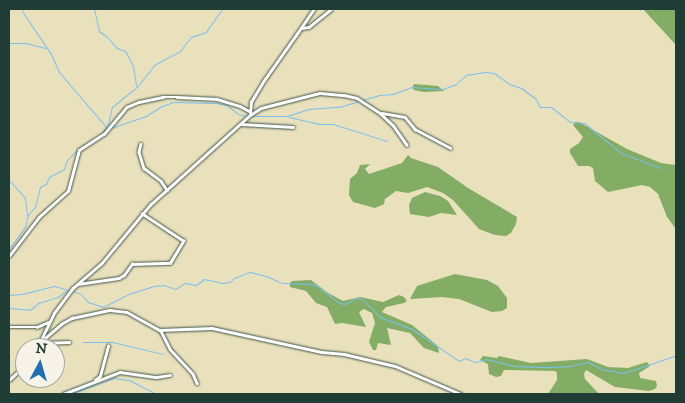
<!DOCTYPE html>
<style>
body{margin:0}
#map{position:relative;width:685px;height:403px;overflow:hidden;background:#e9e0bc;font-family:"IM FELL DW Pica",serif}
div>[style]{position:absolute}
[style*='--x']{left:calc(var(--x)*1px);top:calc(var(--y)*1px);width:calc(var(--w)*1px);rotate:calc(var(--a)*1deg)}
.forest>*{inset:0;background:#83ad65}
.stream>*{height:1px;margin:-0.5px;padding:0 0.5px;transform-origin:0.5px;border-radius:0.5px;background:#7cbff2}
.roads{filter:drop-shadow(0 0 1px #3d5548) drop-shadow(0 0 1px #3d5548)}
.street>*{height:2.5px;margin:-1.25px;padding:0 1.25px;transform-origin:1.25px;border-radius:1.25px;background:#fff}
span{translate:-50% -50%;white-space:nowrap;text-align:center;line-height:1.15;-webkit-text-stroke:4px #f7f3e8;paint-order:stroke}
.frame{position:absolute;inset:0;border:10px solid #1f3d34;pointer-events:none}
.north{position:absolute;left:15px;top:338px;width:50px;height:50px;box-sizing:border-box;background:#f7f3e8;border:1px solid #a1aaa0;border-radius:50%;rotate:6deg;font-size:14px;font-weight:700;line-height:20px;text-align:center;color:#1f3d34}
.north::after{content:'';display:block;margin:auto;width:18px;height:22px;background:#1f6fb2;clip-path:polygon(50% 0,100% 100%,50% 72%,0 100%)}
</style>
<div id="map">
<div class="forest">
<i style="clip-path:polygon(643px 9px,676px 9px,676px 45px,653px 20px)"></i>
<i style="clip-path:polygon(414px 84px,438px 86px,444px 91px,424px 92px,414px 90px,412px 88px)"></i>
<i style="clip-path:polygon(575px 122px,579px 122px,627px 149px,661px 163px,676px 165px,676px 229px,667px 217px,658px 194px,650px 187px,642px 185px,608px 192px,595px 181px,593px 168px,589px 166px,578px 166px,570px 153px,570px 149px,579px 143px,583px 137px,573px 125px)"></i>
<i style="clip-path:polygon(408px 155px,411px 158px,438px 167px,468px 188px,517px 217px,516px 224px,511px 233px,506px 236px,495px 235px,479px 229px,453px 200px,443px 193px,427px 187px,408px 193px,396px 191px,385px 199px,384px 204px,375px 208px,353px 202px,349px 195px,350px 179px,357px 173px,360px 165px,370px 164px,365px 169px,369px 174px,402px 163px)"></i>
<i style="clip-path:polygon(425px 192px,440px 196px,448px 201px,457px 215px,441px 213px,429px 217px,410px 214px,409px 205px,412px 198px)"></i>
<i style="clip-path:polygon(455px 274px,487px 280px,498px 286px,507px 298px,507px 308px,502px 311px,492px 312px,459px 299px,442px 297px,410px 299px,417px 286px)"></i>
<i style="clip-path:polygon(311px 280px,328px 293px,343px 301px,360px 297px,383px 302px,399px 295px,404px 297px,407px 301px,404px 303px,386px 307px,382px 312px,412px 325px,438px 346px,439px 353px,424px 348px,410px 333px,387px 328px,391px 345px,378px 343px,376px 350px,373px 350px,369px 342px,375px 323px,372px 313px,364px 309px,359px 312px,366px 327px,342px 323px,335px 324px,327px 307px,316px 303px,306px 291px,290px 287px,290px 283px,292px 281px)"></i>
<i style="clip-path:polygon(483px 356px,497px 358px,499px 356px,531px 363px,587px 359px,608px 367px,628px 368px,647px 362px,650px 366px,639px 373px,640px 378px,656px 381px,657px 386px,655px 389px,649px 391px,615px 387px,586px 370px,584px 374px,585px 379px,599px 394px,548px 394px,557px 380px,557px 373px,555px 371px,508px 370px,504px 370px,501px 376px,496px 377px,489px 374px,488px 364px,480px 360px)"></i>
</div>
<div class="stream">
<i style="--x:94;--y:9;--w:23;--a:77"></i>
<i style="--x:99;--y:31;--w:10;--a:37"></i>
<i style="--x:107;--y:37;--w:15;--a:48"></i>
<i style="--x:117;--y:48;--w:9;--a:21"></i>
<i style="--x:125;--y:51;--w:8;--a:60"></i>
<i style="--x:129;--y:58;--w:9;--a:63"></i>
<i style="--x:133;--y:66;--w:20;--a:81"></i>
<i style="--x:22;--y:11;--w:52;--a:56"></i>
<i style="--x:51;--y:54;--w:20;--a:66"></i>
<i style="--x:59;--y:72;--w:74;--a:49.4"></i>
<i style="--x:9;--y:43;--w:16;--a:0"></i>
<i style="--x:25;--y:43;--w:21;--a:14"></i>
<i style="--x:251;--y:116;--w:36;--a:0"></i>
<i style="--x:287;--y:116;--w:22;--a:-18"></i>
<i style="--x:308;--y:109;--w:31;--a:-4"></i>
<i style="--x:339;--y:107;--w:42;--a:-16.7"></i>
<i style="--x:379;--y:95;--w:14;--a:-4"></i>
<i style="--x:393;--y:94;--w:19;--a:-21"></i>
<i style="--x:411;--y:87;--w:32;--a:4"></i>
<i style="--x:443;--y:89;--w:14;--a:-21"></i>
<i style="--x:456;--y:84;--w:13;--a:-42"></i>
<i style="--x:466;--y:75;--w:19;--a:-9"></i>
<i style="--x:485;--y:72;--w:9;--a:6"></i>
<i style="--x:494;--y:73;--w:19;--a:36"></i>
<i style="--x:509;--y:84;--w:13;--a:18"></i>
<i style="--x:521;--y:88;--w:17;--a:36"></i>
<i style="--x:535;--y:98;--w:10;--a:61"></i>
<i style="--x:540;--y:107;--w:11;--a:0"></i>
<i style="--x:551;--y:107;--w:24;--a:38"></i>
<i style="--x:570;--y:122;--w:14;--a:4"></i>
<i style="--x:584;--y:123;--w:48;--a:39"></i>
<i style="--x:621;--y:153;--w:43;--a:20.6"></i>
<i style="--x:289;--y:117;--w:31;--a:13"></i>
<i style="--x:319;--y:124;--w:14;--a:0"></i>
<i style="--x:333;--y:124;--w:57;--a:17.5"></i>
<i style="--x:111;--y:128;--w:37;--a:-19"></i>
<i style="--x:146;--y:116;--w:17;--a:-33"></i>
<i style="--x:160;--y:107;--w:14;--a:-21"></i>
<i style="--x:173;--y:102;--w:43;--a:1.3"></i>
<i style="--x:216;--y:103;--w:11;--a:10"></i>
<i style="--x:227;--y:105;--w:14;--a:39"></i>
<i style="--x:238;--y:114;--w:9;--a:13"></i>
<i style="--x:100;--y:136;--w:14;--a:-56"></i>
<i style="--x:108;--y:124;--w:17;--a:-77"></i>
<i style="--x:112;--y:107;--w:32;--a:-39"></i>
<i style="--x:137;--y:87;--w:28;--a:-52"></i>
<i style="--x:154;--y:65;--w:30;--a:-28"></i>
<i style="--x:180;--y:51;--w:18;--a:-52"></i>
<i style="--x:191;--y:37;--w:16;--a:-18"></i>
<i style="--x:206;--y:32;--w:28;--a:-55"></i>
<i style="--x:9;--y:180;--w:24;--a:48"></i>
<i style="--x:25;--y:198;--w:17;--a:83"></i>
<i style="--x:9;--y:249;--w:27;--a:-54"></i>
<i style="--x:25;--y:227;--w:12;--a:-76"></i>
<i style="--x:28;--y:215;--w:11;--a:-49"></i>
<i style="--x:35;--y:207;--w:21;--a:-76"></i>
<i style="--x:40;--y:187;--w:7;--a:-27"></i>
<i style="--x:46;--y:184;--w:8;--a:-67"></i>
<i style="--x:49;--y:177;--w:17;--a:-28"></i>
<i style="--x:64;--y:169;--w:9;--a:-72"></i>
<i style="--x:67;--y:160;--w:14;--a:-45"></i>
<i style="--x:77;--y:150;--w:20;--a:-33"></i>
<i style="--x:9;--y:295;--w:13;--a:-4"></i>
<i style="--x:22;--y:294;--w:34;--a:-14"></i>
<i style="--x:55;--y:286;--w:27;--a:17"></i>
<i style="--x:81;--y:294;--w:11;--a:49"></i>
<i style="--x:88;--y:302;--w:16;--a:18"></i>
<i style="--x:103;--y:307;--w:29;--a:-27"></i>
<i style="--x:129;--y:294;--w:26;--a:-18"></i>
<i style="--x:154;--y:286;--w:10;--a:-6"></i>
<i style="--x:164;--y:285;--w:12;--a:20"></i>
<i style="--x:175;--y:289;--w:12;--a:-31"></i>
<i style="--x:185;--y:283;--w:11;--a:10"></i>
<i style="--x:196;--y:285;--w:10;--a:-37"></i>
<i style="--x:204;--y:279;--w:19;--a:12"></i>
<i style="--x:223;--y:283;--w:7;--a:-8"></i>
<i style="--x:230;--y:282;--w:6;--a:-45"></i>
<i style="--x:234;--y:278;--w:17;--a:-21"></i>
<i style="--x:250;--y:272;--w:16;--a:14"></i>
<i style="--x:266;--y:276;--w:17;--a:24"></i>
<i style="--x:282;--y:283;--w:32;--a:2"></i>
<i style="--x:314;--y:284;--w:31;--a:37"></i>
<i style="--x:339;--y:303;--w:6;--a:9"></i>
<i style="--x:345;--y:304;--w:12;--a:-31"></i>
<i style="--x:355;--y:298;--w:7;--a:8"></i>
<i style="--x:362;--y:299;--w:28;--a:44"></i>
<i style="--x:382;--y:318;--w:32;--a:20"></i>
<i style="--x:412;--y:329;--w:57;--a:34.2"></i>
<i style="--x:459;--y:361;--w:7;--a:-27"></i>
<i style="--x:465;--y:358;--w:11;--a:22"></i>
<i style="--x:475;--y:362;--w:11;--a:-15"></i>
<i style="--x:486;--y:359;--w:29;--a:14"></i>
<i style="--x:514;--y:366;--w:33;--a:2"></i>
<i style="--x:547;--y:367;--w:23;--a:-2"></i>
<i style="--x:570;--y:366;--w:18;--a:-13"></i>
<i style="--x:588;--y:362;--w:15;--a:28"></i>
<i style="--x:601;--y:369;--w:23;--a:10"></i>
<i style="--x:624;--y:373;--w:53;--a:-18.8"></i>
<i style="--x:9;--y:308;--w:21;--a:5"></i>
<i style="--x:30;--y:310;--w:11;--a:-41"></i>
<i style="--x:38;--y:303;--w:21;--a:-17"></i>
<i style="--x:58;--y:297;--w:11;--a:-38"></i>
<i style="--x:83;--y:342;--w:29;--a:0"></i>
<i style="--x:112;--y:342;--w:52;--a:13.2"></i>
<i style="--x:70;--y:394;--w:47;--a:-20"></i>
<i style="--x:114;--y:378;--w:15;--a:8"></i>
<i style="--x:129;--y:380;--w:30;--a:27"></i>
</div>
<div class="roads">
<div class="street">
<i style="--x:301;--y:28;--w:23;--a:-56"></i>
<i style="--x:382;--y:113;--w:23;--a:10"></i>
<i style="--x:405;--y:117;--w:16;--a:50"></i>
<i style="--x:415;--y:129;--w:40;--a:28"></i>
<i style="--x:250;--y:115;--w:13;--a:-32"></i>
<i style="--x:261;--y:108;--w:61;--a:-14.3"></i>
<i style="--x:320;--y:93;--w:24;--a:5"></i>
<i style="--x:344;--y:95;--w:13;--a:13"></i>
<i style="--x:357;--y:98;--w:27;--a:33"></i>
<i style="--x:380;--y:113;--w:18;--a:43"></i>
<i style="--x:393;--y:125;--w:24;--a:55"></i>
<i style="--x:241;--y:124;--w:52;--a:3.3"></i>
<i style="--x:141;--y:144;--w:8;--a:104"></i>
<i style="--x:139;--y:152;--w:17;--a:73"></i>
<i style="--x:144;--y:168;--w:21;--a:37"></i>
<i style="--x:161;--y:181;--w:11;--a:56"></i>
<i style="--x:9;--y:256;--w:49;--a:-52.4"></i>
<i style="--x:39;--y:217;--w:39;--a:-42"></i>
<i style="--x:68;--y:191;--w:42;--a:-75"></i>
<i style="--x:79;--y:150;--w:30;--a:-33"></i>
<i style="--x:104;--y:134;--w:35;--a:-50"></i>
<i style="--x:127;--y:107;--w:13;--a:-23"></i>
<i style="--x:139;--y:102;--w:25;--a:-12"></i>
<i style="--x:163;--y:97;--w:14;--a:0"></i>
<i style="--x:177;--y:97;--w:40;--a:2.9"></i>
<i style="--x:217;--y:99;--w:24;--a:17"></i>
<i style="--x:240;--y:106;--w:10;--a:29"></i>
<i style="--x:78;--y:284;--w:41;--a:-8.3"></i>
<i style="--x:119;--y:278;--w:6;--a:-31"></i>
<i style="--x:124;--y:275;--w:14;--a:-54"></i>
<i style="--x:132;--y:264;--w:38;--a:-2"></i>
<i style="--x:170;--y:263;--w:26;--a:-59"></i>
<i style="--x:183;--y:241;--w:49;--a:-146.6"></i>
<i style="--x:9;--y:327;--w:28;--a:0"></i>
<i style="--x:37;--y:327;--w:13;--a:-23"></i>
<i style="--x:159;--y:330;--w:53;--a:-2.2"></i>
<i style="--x:212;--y:328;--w:113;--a:12.3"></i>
<i style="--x:322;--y:352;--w:22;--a:5"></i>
<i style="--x:344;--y:354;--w:52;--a:13.2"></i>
<i style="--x:395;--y:366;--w:72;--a:23"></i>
<i style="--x:44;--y:339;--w:23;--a:-41"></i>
<i style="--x:61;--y:324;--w:13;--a:-29"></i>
<i style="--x:72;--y:318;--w:39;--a:-12"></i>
<i style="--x:110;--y:310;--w:17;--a:7"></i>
<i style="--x:127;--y:312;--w:39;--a:29"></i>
<i style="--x:161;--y:331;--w:20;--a:63"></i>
<i style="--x:170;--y:349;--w:34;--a:47"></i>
<i style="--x:193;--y:374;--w:10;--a:66"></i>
<i style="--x:42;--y:343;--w:27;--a:-2"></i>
<i style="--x:37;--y:348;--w:39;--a:-64"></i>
<i style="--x:54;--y:313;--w:31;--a:-53"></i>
<i style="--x:73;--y:288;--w:37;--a:-41"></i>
<i style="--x:101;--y:264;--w:77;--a:-50.3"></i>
<i style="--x:150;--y:205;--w:135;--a:-42"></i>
<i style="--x:250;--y:115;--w:13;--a:-86"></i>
<i style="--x:251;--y:102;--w:27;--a:-59"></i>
<i style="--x:265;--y:79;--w:54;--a:-54.8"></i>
<i style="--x:296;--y:35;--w:9;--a:-54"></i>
<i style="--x:301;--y:28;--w:8;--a:-7"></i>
<i style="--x:309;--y:27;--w:28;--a:-39"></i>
<i style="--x:9;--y:380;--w:22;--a:-43"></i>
<i style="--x:95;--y:380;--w:6;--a:-39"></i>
<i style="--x:100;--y:376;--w:31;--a:-75"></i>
<i style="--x:63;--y:394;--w:61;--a:-21.1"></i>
<i style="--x:120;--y:372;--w:37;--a:8"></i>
<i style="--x:157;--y:377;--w:13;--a:-9"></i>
</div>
</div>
<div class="frame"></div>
<div class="north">N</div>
</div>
